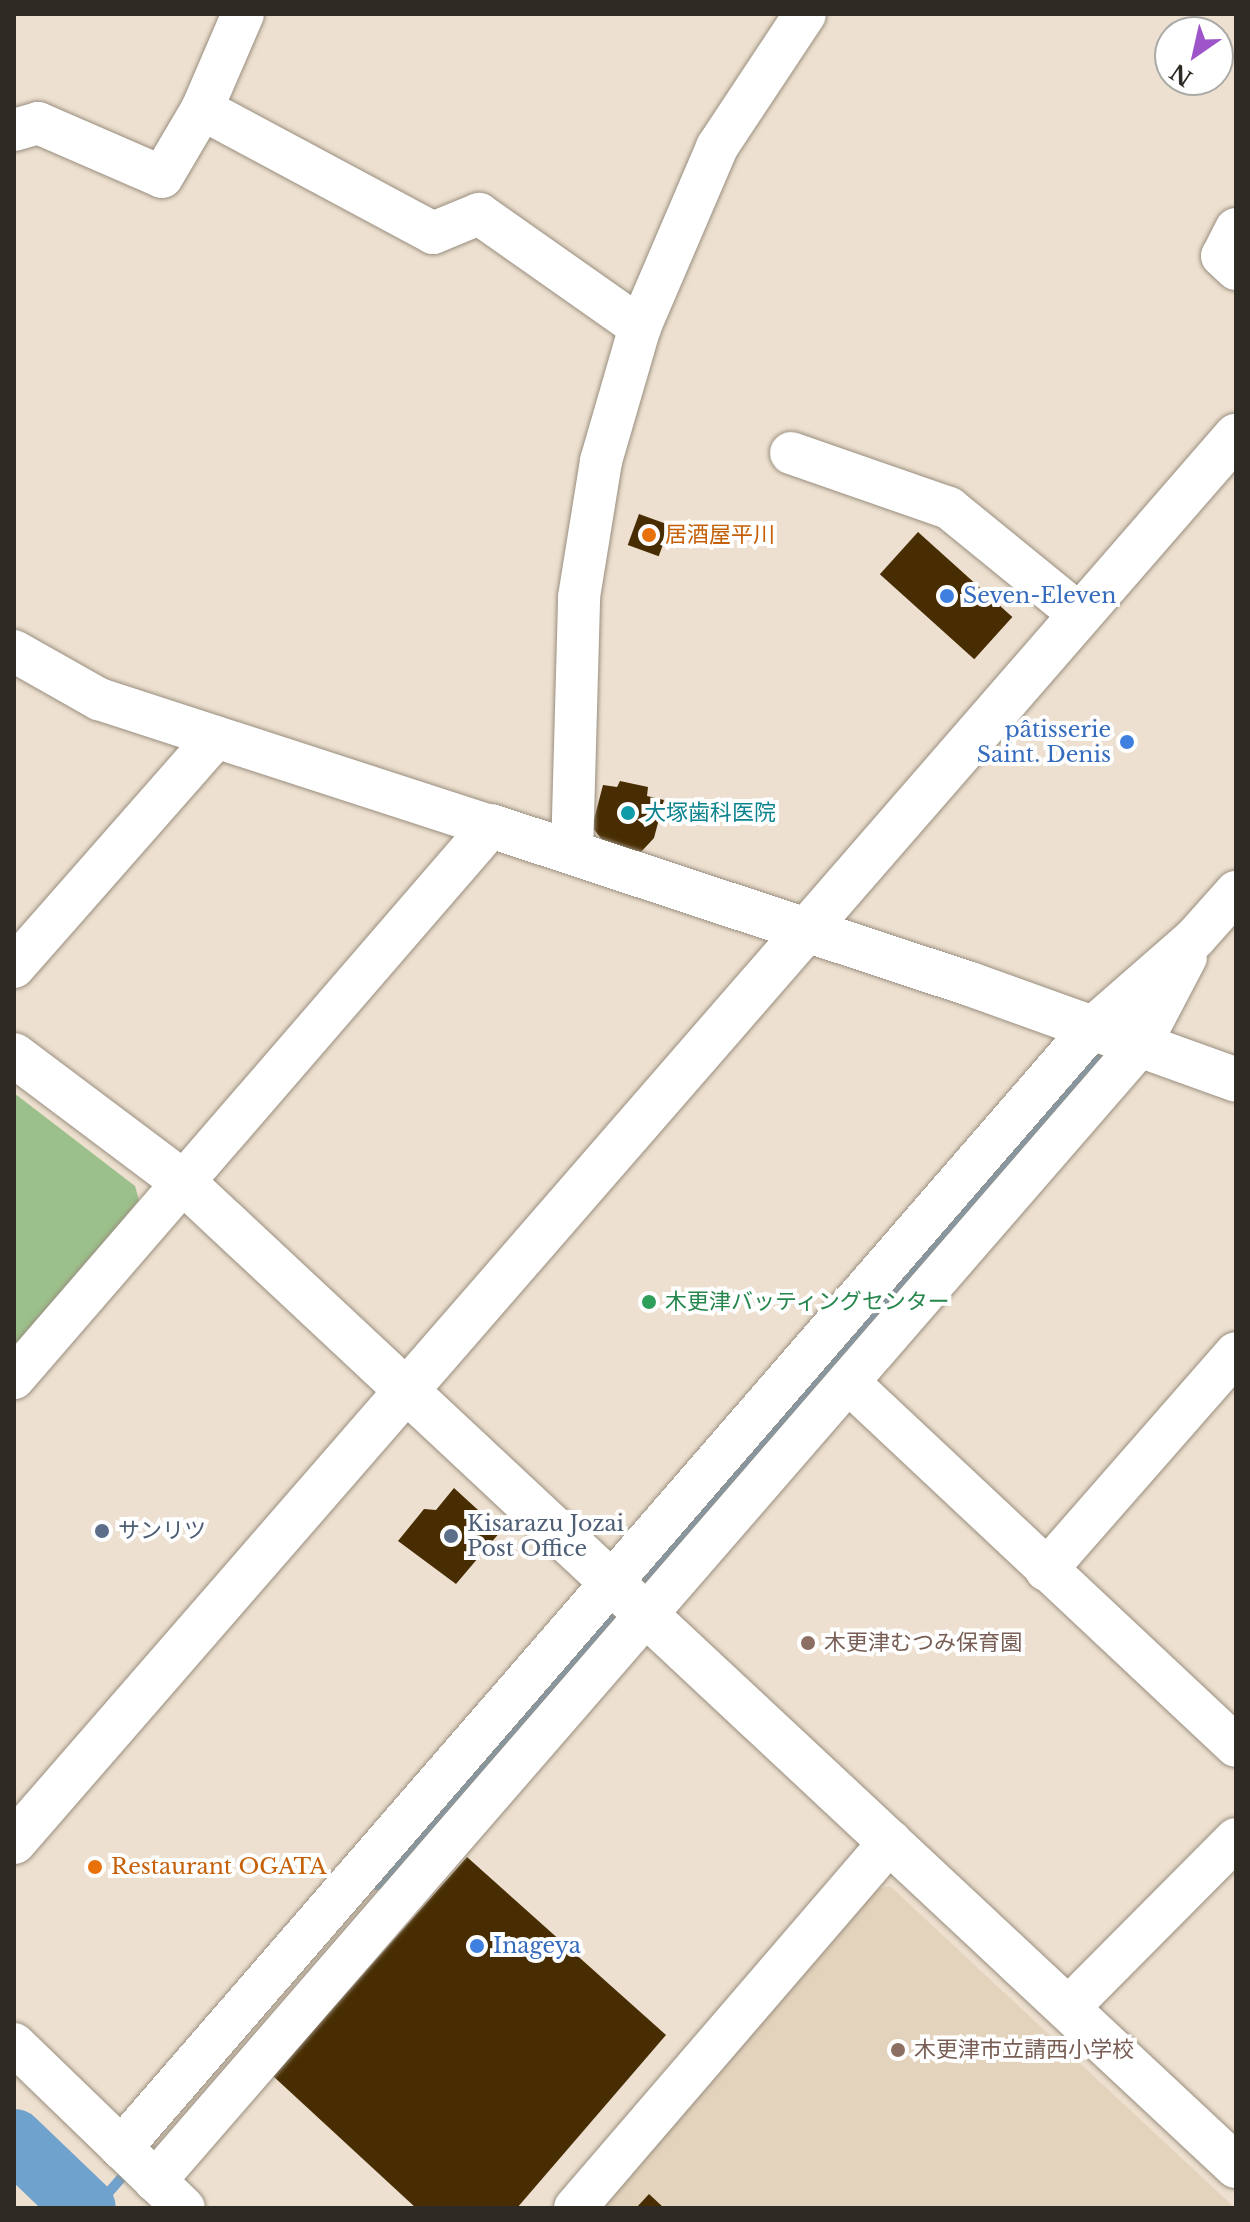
<!DOCTYPE html>
<meta charset="utf-8">
<style>
body{margin:0}
#map{position:relative;width:1250px;height:2222px;overflow:hidden;background:#ede0d0;font-family:"Libre Baskerville","Noto Sans JP",serif}
div>[style]{position:absolute}
[style*='--x']{left:calc(var(--x)*1px);top:calc(var(--y)*1px);width:calc(var(--w)*1px);rotate:calc(var(--a)*1deg)}
.built>*{inset:0;background:#e3d3bd}
.green>*{inset:0;background:#9cc08b}
.stream>*{height:10px;margin:-5px;padding:0 5px;transform-origin:5px;border-radius:5px;background:#6fa2cd}
.river>*{height:62px;margin:-31px;padding:0 31px;transform-origin:31px;border-radius:31px;background:#6fa2cd}
.building>*{inset:0;background:#482d02;transform-origin:0 0}
.roads{filter:drop-shadow(0 0 2px #998e7f) drop-shadow(0 0 2px #998e7f)}
.minor>*{height:42px;margin:-21px;padding:0 21px;transform-origin:21px;border-radius:21px;background:#fff}
.tertiary>*{height:44px;margin:-22px;padding:0 22px;transform-origin:22px;border-radius:22px;background:#fff}
.dots>*{width:22px;height:22px;translate:-50% -50%;box-sizing:border-box;border:4px solid #fff;border-radius:50%}
span{translate:-50% -50%;white-space:nowrap;text-align:center;line-height:1.15;-webkit-text-stroke:8px #fff;paint-order:stroke}
.food-label{font-size:22px;color:#c56008}
.left{translate:0 -50%;text-align:left}
.shop-label{font-size:22px;color:#366cbe}
.right{translate:-100% -50%;text-align:right}
.culture-label{font-size:22px;color:#0d838f}
.leisure-label{font-size:22px;color:#27864d}
.service-label{font-size:22px;color:#4e5e75}
.education-label{font-size:22px;color:#785e54}
.frame{position:absolute;inset:0;border:16px solid #2e2a24;pointer-events:none}
.north{position:absolute;left:1154px;top:16px;width:80px;height:80px;box-sizing:border-box;background:#fff;border:2px solid #abaaa7;border-radius:50%;rotate:214deg;font-size:22px;font-weight:700;line-height:32px;text-align:center;color:#2e2a24}
.north::after{content:'';display:block;margin:auto;width:28px;height:36px;background:#9d55c9;clip-path:polygon(50% 0,100% 100%,50% 72%,0 100%)}
</style>
<div id="map">
<div class="built">
<i style="clip-path:polygon(890px 1886px,1235px 2208px,592px 2208px,871px 1891px)"></i>
</div>
<div class="green">
<i style="clip-path:polygon(14px 1093px,135px 1186px,139px 1200px,14px 1352px)"></i>
</div>
<div class="stream">
<i style="--x:635;--y:1589;--w:710;--a:-49.06"></i>
<i style="--x:377;--y:1885;--w:372;--a:-49"></i>
<i style="--x:95;--y:2208;--w:53;--a:-48.8"></i>
</div>
<div class="river">
<i style="--x:14;--y:2140;--w:98;--a:43.8"></i>
</div>
<div class="building">
<i style="left:639px;top:514px;width:33px;height:33px;rotate:20deg"></i>
<i style="left:918px;top:532px;width:127px;height:57px;rotate:42deg"></i>
<i style="clip-path:polygon(620px 781px,648px 787px,647px 796px,664px 800px,654px 838px,641px 852px,603px 841px,592px 827px,603px 785px,617px 787px)"></i>
<i style="clip-path:polygon(454px 1488px,501px 1531px,456px 1584px,398px 1541px,424px 1509px,436px 1510px)"></i>
<i style="clip-path:polygon(467px 1857px,666px 2035px,517px 2208px,416px 2208px,273px 2076px)"></i>
<i style="clip-path:polygon(649px 2194px,664px 2208px,636px 2208px)"></i>
</div>
<div class="roads">
<div class="minor">
<i style="--x:202;--y:109;--w:262;--a:28.2"></i>
<i style="--x:433;--y:233;--w:50;--a:-22.4"></i>
<i style="--x:479;--y:214;--w:197;--a:35.1"></i>
<i style="--x:14;--y:130;--w:25;--a:-16"></i>
<i style="--x:38;--y:123;--w:135;--a:23.5"></i>
<i style="--x:162;--y:177;--w:79;--a:-59.5"></i>
<i style="--x:202;--y:109;--w:103;--a:-66.7"></i>
<i style="--x:1236;--y:229;--w:30;--a:117"></i>
<i style="--x:1222;--y:256;--w:19;--a:43"></i>
<i style="--x:791;--y:453;--w:167;--a:19.2"></i>
<i style="--x:949;--y:508;--w:169;--a:39.2"></i>
<i style="--x:14;--y:651;--w:98;--a:29.5"></i>
<i style="--x:99;--y:699;--w:412;--a:18"></i>
<i style="--x:491;--y:826;--w:730;--a:130.83"></i>
<i style="--x:572;--y:853;--w:256;--a:-88.4"></i>
<i style="--x:579;--y:597;--w:138;--a:-80.8"></i>
<i style="--x:601;--y:461;--w:140;--a:-73.8"></i>
<i style="--x:640;--y:327;--w:196;--a:-66.8"></i>
<i style="--x:717;--y:147;--w:159;--a:-56.5"></i>
<i style="--x:14;--y:967;--w:306;--a:-48.7"></i>
<i style="--x:848;--y:1382;--w:532;--a:43.17"></i>
<i style="--x:1046;--y:1570;--w:288;--a:-48.8"></i>
<i style="--x:1068;--y:2008;--w:238;--a:-45.2"></i>
<i style="--x:14;--y:2044;--w:236;--a:44"></i>
<i style="--x:121;--y:2148;--w:1482;--a:-49.08"></i>
<i style="--x:1092;--y:1028;--w:137;--a:-41.1"></i>
<i style="--x:1195;--y:938;--w:62;--a:-48.3"></i>
<i style="--x:155;--y:2181;--w:1504;--a:-49.07"></i>
<i style="--x:1140;--y:1045;--w:99;--a:-62.4"></i>
<i style="--x:575;--y:2208;--w:484;--a:-49.3"></i>
</div>
<div class="tertiary">
<i style="--x:491;--y:826;--w:504;--a:18.26"></i>
<i style="--x:970;--y:984;--w:283;--a:19.8"></i>
<i style="--x:14;--y:1055;--w:210;--a:36.9"></i>
<i style="--x:182;--y:1181;--w:1443;--a:43.06"></i>
<i style="--x:14;--y:1842;--w:1863;--a:-49.01"></i>
</div>
</div>
<div class="dots">
<i style="left:649px;top:535px;background:#e8710a"></i>
<i style="left:947px;top:596px;background:#3f7fe0"></i>
<i style="left:1127px;top:742px;background:#3f7fe0"></i>
<i style="left:628px;top:813px;background:#0f9aa8"></i>
<i style="left:649px;top:1302px;background:#2e9e5b"></i>
<i style="left:102px;top:1531px;background:#5c6f8a"></i>
<i style="left:451px;top:1536px;background:#5c6f8a"></i>
<i style="left:808px;top:1643px;background:#8d6e63"></i>
<i style="left:95px;top:1867px;background:#e8710a"></i>
<i style="left:477px;top:1946px;background:#3f7fe0"></i>
<i style="left:898px;top:2050px;background:#8d6e63"></i>
</div>
<div class="food-label">
<span class="left" style="left:665px;top:535px">居酒屋平川</span>
<span class="left" style="left:111px;top:1867px">Restaurant OGATA</span>
</div>
<div class="shop-label">
<span class="left" style="left:963px;top:596px">Seven-Eleven</span>
<span class="right" style="left:1111px;top:742px">pâtisserie<br>Saint. Denis</span>
<span class="left" style="left:493px;top:1946px">Inageya</span>
</div>
<div class="culture-label">
<span class="left" style="left:644px;top:813px">大塚歯科医院</span>
</div>
<div class="leisure-label">
<span class="left" style="left:665px;top:1302px">木更津バッティングセンター</span>
</div>
<div class="service-label">
<span class="left" style="left:467px;top:1536px">Kisarazu Jozai<br>Post Office</span>
<span class="left" style="left:118px;top:1531px">サンリツ</span>
</div>
<div class="education-label">
<span class="left" style="left:824px;top:1643px">木更津むつみ保育園</span>
<span class="left" style="left:914px;top:2050px">木更津市立請西小学校</span>
</div>
<div class="frame"></div>
<div class="north">N</div>
</div>
